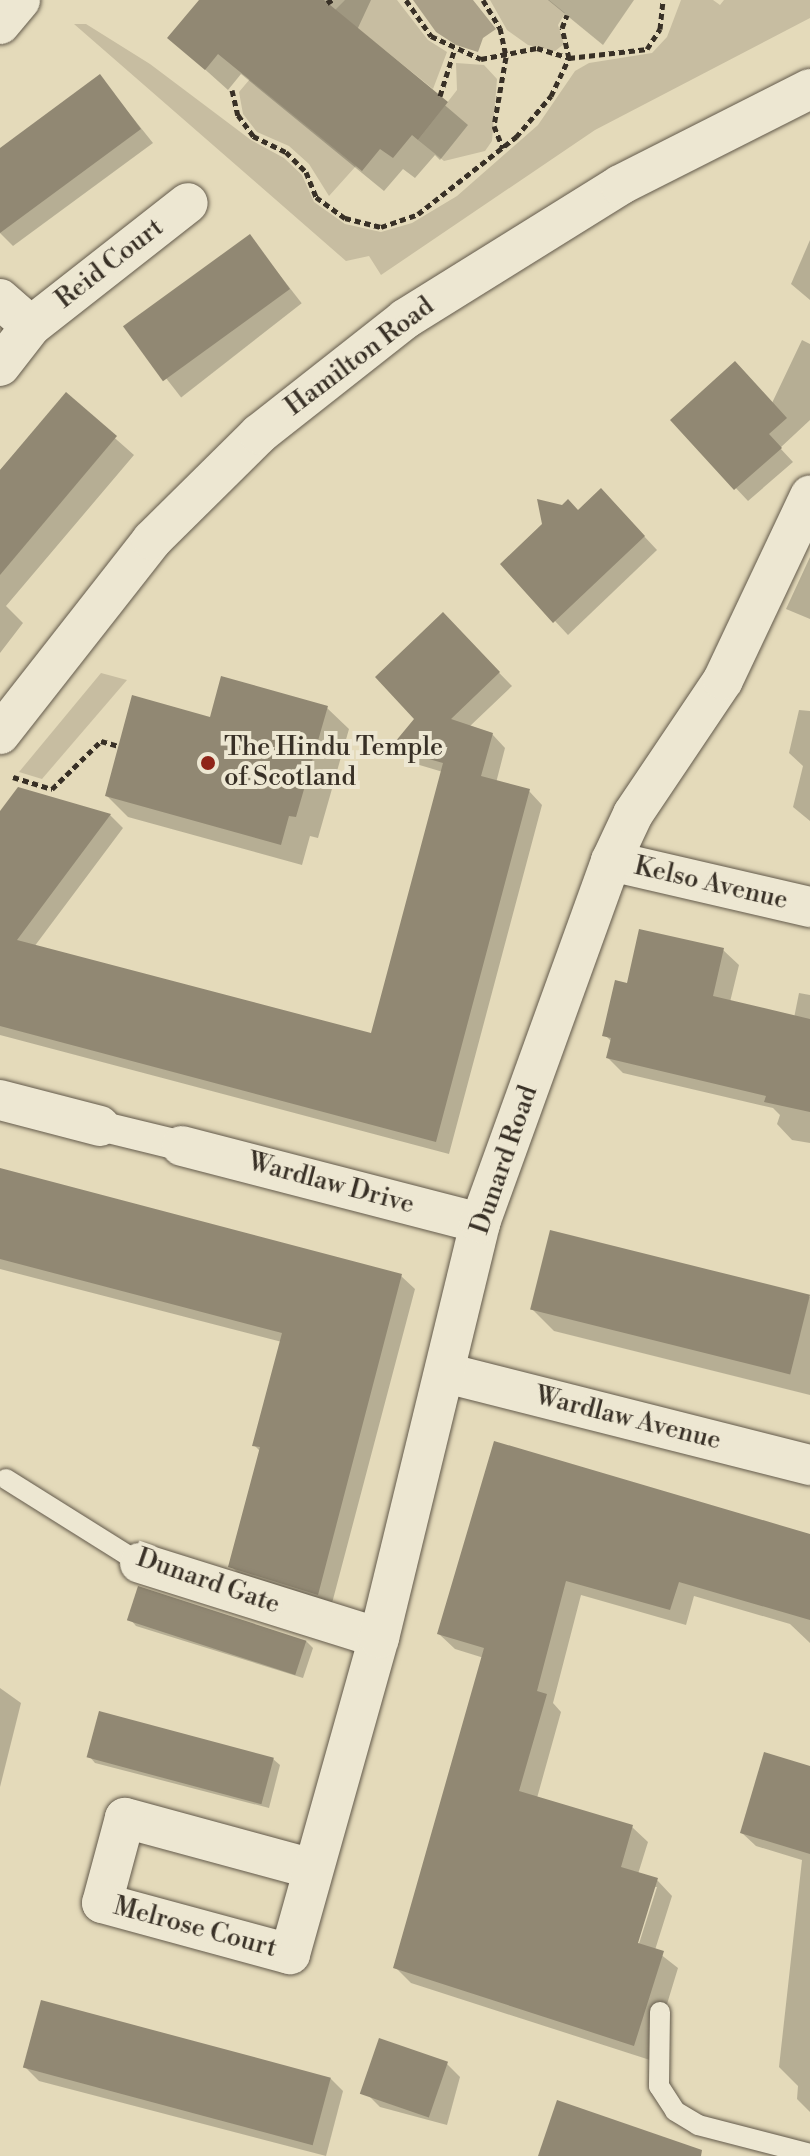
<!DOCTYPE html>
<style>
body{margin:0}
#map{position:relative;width:810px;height:2156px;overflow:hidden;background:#e4daba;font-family:"Libre Bodoni",serif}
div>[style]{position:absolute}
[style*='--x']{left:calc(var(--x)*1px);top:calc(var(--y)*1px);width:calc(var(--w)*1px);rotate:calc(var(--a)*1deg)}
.green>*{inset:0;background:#c7bda1}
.water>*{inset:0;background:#aaa088}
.shadow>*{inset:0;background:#0003;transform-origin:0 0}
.building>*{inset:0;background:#918873;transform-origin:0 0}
.path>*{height:5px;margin-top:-2.5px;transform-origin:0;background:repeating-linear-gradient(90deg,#383026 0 6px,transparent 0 10px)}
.roads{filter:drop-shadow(0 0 2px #635a4b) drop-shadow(0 0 2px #635a4b)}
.service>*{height:20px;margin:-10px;padding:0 10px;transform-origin:10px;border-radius:10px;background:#ede7d2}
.pedestrian>*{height:30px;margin:-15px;padding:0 15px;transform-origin:15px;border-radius:15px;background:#ede7d2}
.minor>*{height:40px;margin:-20px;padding:0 20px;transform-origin:20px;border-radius:20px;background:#ede7d2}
.dots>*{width:22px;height:22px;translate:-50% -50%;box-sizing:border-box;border:4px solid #ede7d2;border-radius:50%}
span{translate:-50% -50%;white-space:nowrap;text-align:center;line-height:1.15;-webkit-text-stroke:8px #ede7d2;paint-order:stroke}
.street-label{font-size:26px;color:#383026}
.poi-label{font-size:26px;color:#383026}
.left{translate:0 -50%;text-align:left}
</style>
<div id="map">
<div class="green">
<i style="clip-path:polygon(345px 0,397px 0,428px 40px,447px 52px,433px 89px,335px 10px)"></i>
<i style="clip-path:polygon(490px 0,549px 0,565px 13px,558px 25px,564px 44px,555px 51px,528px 45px,507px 30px)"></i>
<i style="clip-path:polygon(681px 0,713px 0,720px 5px,724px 0,810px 0,810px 18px,595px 130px,381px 275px,369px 256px,346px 261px,74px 24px,86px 24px,150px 64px,251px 140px,284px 158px,302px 175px,314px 202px,345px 224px,381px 232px,412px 223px,457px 196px,538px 125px,575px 71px,589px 63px,652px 53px,667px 37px)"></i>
<i style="clip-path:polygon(456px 63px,484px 65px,497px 79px,492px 141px,485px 151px,444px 161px,418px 140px,457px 90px)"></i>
<i style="clip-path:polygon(250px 79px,356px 166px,329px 196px,309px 164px,289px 146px,257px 132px,243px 114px,239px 92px)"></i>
<i style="clip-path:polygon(101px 673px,127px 680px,42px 779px,19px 772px)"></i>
</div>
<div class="water">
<i style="clip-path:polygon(413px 0,473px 0,496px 29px,483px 38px,478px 52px,456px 45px,436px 32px)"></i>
</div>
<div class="shadow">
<i style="clip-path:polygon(201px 0,371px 0,357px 30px,468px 125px,440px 160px,435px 155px,415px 178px,403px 169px,384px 191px,241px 74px,228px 90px,170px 38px)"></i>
<i style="clip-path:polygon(548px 0,634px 0,603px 45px)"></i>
<i style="clip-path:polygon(100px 77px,153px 143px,13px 246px,0 233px,0 151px)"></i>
<i style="left:250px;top:237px;width:84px;height:153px;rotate:52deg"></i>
<i style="clip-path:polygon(810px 240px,810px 300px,791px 284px)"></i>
<i style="clip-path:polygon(802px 340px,810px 344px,810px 420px,780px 448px,793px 462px,748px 501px,673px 421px,772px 403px)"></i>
<i style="clip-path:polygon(66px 395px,134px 455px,6px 606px,23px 623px,0 653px,0 470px)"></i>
<i style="clip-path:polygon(614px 504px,657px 550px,568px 635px,502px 564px,544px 525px)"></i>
<i style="clip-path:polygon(810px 557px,810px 619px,786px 609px)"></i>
<i style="clip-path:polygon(443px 615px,512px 686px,469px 727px,492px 734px,505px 748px,496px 783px,529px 791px,542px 805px,449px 1154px,0 1035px,0 815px,110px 815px,123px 828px,34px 947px,372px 1036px,443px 772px,406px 761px,393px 748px,417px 718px)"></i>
<i style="clip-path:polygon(327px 708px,349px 729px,318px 838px,310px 836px,302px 865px,128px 817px,107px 796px,211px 719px)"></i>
<i style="clip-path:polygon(799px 710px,810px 711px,810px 821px,793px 807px,803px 766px,789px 753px)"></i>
<i style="clip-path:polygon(723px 950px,739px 965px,730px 1002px,794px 1018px,799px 993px,810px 995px,810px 1143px,792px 1140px,777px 1124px,780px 1115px,773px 1108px,623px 1073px,608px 1058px,612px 1042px,605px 1035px,629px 985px)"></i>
<i style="clip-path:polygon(0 1170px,401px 1276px,415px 1289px,331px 1607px,244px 1579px,231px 1566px,261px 1452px,254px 1445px,282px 1342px,0 1269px)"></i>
<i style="clip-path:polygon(810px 1297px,810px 1395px,554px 1331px,532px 1309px)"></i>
<i style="clip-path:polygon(evenodd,496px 1444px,810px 1537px,810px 1643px,790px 1624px,694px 1596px,686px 1625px,581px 1595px,553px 1703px,561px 1712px,537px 1798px,632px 1827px,648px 1842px,638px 1874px,657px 1880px,672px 1896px,655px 1950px,678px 1968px,650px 2060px,411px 1983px,395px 1967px,484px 1658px,455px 1649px,439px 1634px,496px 1444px,653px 1887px,657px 1887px,636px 1953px,633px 1952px,653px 1887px)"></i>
<i style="clip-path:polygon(130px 1619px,306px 1641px,313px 1648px,303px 1678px,136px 1626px)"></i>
<i style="clip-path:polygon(0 1688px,21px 1703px,0 1787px)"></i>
<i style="clip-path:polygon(89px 1756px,273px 1759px,280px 1765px,269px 1808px,95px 1763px)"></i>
<i style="clip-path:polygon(810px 1768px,810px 2112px,797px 2099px,798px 2086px,779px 2067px,802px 1860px,756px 1846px,742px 1833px)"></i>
<i style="clip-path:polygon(447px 2064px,460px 2077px,447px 2125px,380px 2107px,367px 2094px)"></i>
<i style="clip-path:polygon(25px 2067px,330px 2078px,343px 2091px,326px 2156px,39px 2081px)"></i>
</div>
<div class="building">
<i style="clip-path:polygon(199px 0,324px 0,448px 102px,418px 140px,412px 135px,393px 158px,380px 149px,362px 171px,218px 54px,205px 70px,167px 38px)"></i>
<i style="clip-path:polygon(100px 74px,141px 129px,0 233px,0 148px)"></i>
<i style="left:250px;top:234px;width:68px;height:157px;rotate:54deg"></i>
<i style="clip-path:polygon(735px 361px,787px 418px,769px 434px,782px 448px,734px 490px,670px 420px)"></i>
<i style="clip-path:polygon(66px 392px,117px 436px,0 575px,0 470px)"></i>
<i style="clip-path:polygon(601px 488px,645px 536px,553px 623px,500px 564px,542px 524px,537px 499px,562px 505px,568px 499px,578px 510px)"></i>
<i style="clip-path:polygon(443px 612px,500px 672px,451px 719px,493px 733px,481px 776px,530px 789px,436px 1142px,0 1026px,0 811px,18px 787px,111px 814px,17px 940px,371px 1033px,443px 763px,390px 748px,414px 719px,375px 677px)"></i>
<i style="clip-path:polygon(221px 676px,328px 706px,296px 817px,289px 816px,281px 845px,105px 796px,132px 695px,210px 717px)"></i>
<i style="clip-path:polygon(639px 929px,724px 948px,713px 996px,810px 1019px,810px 1112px,764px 1102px,766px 1096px,606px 1058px,611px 1038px,602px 1036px,615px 980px,627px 983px)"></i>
<i style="clip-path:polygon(0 1168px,402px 1274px,318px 1595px,228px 1567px,260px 1447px,252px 1446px,282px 1333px,0 1259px)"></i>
<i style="left:550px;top:1230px;width:268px;height:82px;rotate:14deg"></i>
<i style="clip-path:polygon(494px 1441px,810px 1534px,810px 1620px,679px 1582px,670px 1610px,566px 1581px,537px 1691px,547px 1694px,519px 1791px,633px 1825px,621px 1867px,658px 1878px,638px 1943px,664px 1951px,634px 2046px,393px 1968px,484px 1648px,437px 1634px)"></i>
<i style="left:138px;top:1586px;width:177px;height:36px;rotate:18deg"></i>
<i style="left:99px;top:1711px;width:181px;height:48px;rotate:15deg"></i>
<i style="clip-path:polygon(764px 1752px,810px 1766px,810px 1854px,740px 1833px)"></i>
<i style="left:41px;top:2000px;width:300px;height:70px;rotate:15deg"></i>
<i style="left:379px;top:2038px;width:73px;height:59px;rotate:19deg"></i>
<i style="clip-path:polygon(557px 2100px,702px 2150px,701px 2156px,538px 2156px)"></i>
</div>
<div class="path">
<i style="--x:406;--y:0;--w:44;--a:55.2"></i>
<i style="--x:431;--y:36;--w:55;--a:24.7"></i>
<i style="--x:481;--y:59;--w:57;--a:-11.1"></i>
<i style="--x:537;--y:48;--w:34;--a:17"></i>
<i style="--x:569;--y:58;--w:31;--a:-103"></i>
<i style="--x:562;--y:28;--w:14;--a:-69"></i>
<i style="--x:483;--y:0;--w:33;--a:59"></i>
<i style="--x:500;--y:28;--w:30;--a:78"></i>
<i style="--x:506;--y:57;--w:70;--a:99.9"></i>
<i style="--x:494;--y:126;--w:24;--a:68"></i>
<i style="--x:327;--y:3;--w:6;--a:-31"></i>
<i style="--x:232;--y:90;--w:26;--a:77"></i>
<i style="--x:238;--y:115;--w:26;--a:54"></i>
<i style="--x:253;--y:136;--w:37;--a:26"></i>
<i style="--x:286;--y:152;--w:28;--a:45"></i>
<i style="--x:306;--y:172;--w:27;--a:68"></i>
<i style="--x:316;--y:197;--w:36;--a:36"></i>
<i style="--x:345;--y:218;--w:37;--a:14"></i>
<i style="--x:381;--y:227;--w:39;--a:-19"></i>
<i style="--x:418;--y:214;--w:125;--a:-38.2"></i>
<i style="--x:516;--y:137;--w:54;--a:-49.5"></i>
<i style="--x:551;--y:96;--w:42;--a:-64.7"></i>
<i style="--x:569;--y:58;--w:79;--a:-6.6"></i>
<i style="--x:647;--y:49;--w:24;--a:-57"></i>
<i style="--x:660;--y:29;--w:29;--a:-84"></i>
<i style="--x:440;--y:96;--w:47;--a:-72.7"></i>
<i style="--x:13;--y:777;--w:41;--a:17.1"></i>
<i style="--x:52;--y:789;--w:69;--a:-44.4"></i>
<i style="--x:101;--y:741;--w:18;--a:16"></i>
</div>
<div class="roads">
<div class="service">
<i style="--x:6;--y:1479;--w:158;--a:32.1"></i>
<i style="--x:660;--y:2012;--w:74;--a:90.8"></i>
<i style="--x:659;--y:2086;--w:30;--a:57"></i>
<i style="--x:675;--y:2111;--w:27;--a:31"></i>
<i style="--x:698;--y:2125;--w:116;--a:14.5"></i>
</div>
<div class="pedestrian">
<i style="--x:100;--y:1126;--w:84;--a:13.7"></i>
</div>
<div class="minor">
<i style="--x:0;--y:24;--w:31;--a:-50"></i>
<i style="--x:0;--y:299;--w:41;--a:41.1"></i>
<i style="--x:0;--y:366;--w:51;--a:-52.2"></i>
<i style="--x:31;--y:326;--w:199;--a:-38.1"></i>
<i style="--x:0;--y:734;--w:246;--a:-51.9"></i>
<i style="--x:152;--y:540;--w:151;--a:-44.7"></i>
<i style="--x:259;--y:434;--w:186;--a:-38.2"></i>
<i style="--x:405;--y:319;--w:253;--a:-31.9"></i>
<i style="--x:620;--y:185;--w:213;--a:-26.8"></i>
<i style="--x:611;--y:861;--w:204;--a:13"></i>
<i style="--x:0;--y:1100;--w:103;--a:14.6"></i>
<i style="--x:182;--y:1146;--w:308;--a:14.5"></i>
<i style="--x:446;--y:1373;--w:375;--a:14.2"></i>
<i style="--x:140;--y:1563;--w:250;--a:17.4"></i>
<i style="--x:313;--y:1869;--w:195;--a:-164.8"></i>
<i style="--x:125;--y:1818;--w:88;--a:105.1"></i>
<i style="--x:102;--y:1903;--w:195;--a:15.2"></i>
<i style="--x:290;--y:1954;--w:328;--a:-74.3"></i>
<i style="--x:379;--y:1638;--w:427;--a:-76.3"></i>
<i style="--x:480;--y:1223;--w:385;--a:-70.1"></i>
<i style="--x:611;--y:861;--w:52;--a:-64.9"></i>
<i style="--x:633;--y:814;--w:161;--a:-56.1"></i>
<i style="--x:723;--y:680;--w:204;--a:-64.7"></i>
</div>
</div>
<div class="dots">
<i style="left:208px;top:763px;background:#8f2418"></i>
</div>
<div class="street-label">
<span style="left:110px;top:264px;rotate:-38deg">Reid Court</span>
<span style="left:360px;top:357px;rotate:-37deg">Hamilton Road</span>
<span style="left:711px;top:884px;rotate:13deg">Kelso Avenue</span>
<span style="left:505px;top:1160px;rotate:-71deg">Dunard Road</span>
<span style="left:331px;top:1184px;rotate:15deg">Wardlaw Drive</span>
<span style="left:628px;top:1419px;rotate:14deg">Wardlaw Avenue</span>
<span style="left:208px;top:1582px;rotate:19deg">Dunard Gate</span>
<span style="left:195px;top:1928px;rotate:15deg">Melrose Court</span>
</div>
<div class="poi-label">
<span class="left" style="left:224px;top:763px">The Hindu Temple<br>of Scotland</span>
</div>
</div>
